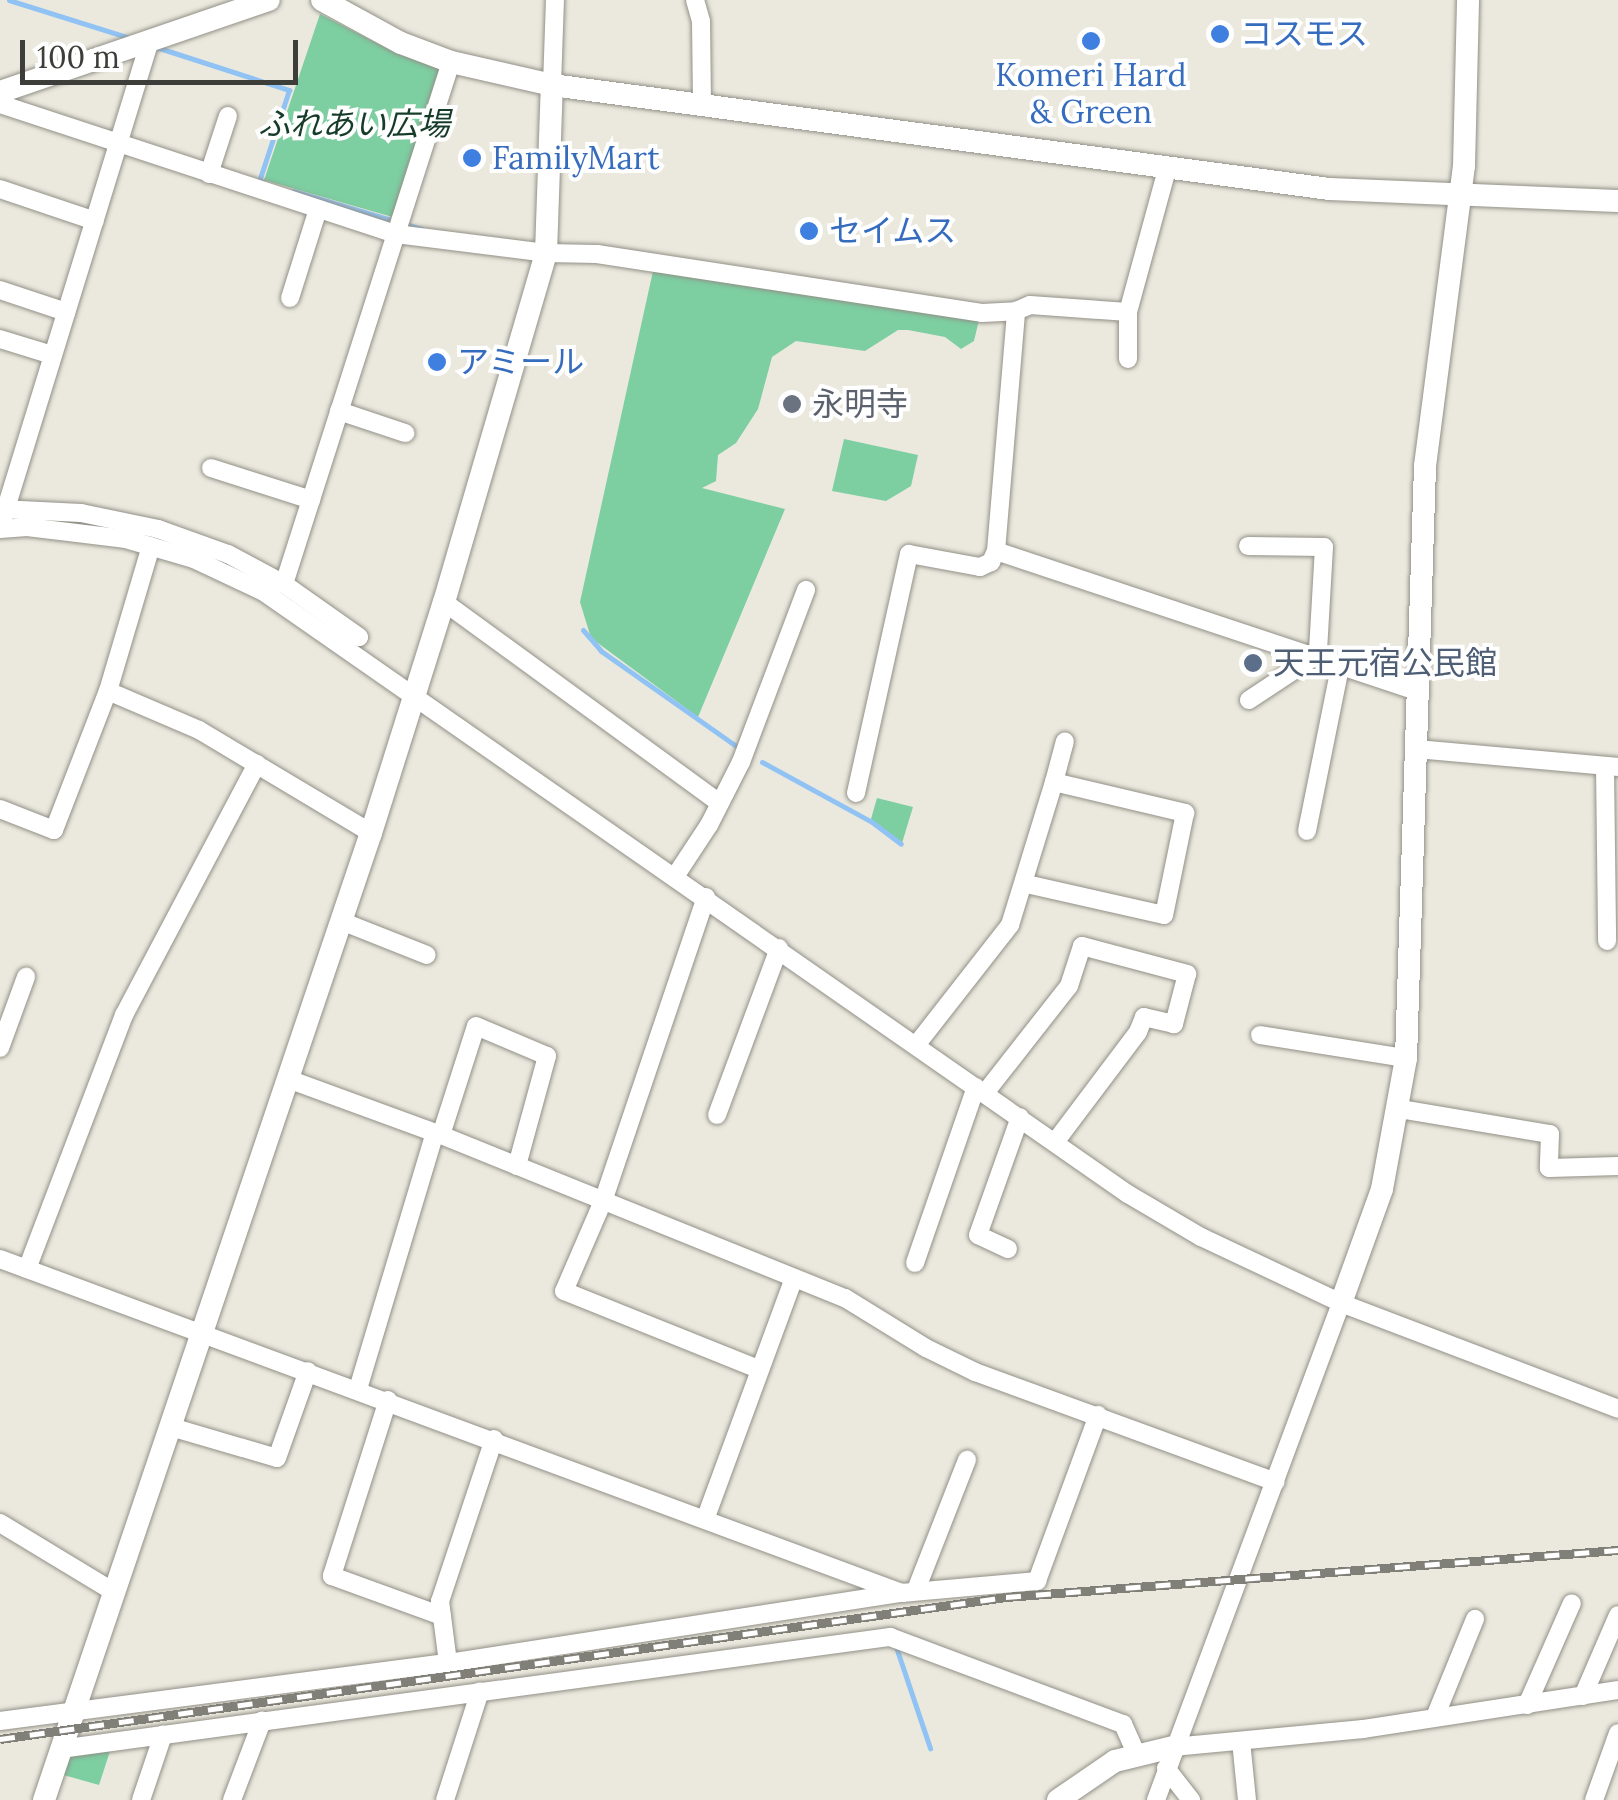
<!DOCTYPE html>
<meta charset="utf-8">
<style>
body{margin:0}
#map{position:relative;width:1618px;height:1800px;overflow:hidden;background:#ebe9de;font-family:Lora,"Noto Sans JP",serif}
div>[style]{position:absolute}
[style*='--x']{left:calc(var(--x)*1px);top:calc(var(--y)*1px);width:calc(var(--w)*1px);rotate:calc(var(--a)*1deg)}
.green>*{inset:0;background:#7dcea1}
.stream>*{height:5px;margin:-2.5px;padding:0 2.5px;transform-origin:2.5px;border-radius:2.5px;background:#90c3f4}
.roads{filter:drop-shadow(0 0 2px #929087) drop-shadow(0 0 2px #929087)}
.minor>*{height:18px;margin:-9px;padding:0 9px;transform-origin:9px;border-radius:9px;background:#fff}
.tertiary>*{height:22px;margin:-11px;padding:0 11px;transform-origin:11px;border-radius:11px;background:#fff}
.rail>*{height:9px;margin-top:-4.5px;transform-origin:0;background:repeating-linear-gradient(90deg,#fff 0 15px,#807f78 0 30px);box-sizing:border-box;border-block:2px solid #807f78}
.dots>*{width:28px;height:28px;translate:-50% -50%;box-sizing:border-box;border:5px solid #fff;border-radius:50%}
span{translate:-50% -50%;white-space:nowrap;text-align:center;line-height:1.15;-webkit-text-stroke:8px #fff;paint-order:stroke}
.shop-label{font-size:32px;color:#366cbe}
.left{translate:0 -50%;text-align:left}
.park-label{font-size:32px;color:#163c29;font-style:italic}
.worship-label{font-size:32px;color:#5b616d}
.service-label{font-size:32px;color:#4e5e75}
.scale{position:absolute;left:20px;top:40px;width:278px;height:45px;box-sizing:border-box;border:5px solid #3d3d39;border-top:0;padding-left:12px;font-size:30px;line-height:35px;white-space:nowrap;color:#3d3d39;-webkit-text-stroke:8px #fff;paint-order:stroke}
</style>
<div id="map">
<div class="green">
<i style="clip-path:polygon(320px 14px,396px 53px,443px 69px,396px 218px,264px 180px)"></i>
<i style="clip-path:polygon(653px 271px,979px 320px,974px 341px,961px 349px,945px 337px,908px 330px,898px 330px,865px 351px,796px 341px,772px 357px,758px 409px,736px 443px,718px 455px,716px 481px,702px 488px,785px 509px,698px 717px,591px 638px,580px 602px)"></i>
<i style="clip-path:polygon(844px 439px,918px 455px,911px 486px,886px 501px,832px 491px)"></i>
<i style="clip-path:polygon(877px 798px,913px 807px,902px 843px,871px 819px)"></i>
<i style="clip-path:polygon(113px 1742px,99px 1785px,53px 1772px,60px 1749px)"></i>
</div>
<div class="stream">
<i style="--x:9;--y:0;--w:123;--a:17.5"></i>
<i style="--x:159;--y:48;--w:137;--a:17.9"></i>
<i style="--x:289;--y:90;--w:96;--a:108.2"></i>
<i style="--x:259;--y:181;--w:4;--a:14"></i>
<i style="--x:293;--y:191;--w:134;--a:16.4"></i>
<i style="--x:583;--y:630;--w:28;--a:49"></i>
<i style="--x:601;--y:651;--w:169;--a:35.1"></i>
<i style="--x:762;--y:762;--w:125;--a:28.6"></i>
<i style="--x:872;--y:822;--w:36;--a:37"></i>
<i style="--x:896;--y:1647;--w:107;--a:71.4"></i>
</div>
<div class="roads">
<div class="minor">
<i style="--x:695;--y:0;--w:22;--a:74"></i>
<i style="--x:701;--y:21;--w:84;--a:89.3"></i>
<i style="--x:552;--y:85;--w:85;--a:-88"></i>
<i style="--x:0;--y:104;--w:417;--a:18.2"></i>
<i style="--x:396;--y:234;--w:151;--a:7.2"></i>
<i style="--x:546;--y:253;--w:51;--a:1.1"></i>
<i style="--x:597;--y:254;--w:389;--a:8.7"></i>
<i style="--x:982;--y:313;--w:34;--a:-3"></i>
<i style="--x:1016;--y:311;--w:15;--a:-23"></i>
<i style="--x:1030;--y:305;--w:98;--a:4.1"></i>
<i style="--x:209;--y:174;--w:61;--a:-71.9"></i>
<i style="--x:0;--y:189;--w:100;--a:18.6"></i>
<i style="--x:0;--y:290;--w:70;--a:18.4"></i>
<i style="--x:290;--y:298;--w:93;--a:-72.5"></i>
<i style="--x:0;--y:339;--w:54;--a:17.1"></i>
<i style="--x:1128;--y:359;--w:47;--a:-90"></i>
<i style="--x:1128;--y:312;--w:151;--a:-74.7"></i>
<i style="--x:339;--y:411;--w:70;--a:18.4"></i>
<i style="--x:211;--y:468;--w:105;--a:17.7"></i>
<i style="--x:0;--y:509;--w:81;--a:2.8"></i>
<i style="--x:81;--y:513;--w:79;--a:11.7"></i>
<i style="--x:158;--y:529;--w:74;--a:19.7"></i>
<i style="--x:228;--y:554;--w:64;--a:28.2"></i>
<i style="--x:284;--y:584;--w:548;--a:-72.26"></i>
<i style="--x:3;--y:518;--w:499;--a:-72.9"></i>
<i style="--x:0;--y:529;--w:27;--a:-4"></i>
<i style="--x:27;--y:527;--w:100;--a:6.9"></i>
<i style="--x:126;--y:539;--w:71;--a:16.4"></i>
<i style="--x:194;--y:559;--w:77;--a:25.2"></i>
<i style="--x:264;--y:592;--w:1053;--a:34.87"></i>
<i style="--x:1128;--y:1194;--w:85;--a:30.5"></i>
<i style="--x:1201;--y:1237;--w:155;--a:25.2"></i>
<i style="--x:1341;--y:1303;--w:297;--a:20.9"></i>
<i style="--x:1248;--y:546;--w:76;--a:0.8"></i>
<i style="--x:1324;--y:547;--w:103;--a:93.3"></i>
<i style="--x:1318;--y:650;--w:8;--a:120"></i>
<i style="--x:1314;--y:657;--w:78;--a:146.5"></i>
<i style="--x:996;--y:551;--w:447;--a:18.4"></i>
<i style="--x:284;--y:584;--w:92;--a:35.2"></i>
<i style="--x:444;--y:602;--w:341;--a:36.1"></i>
<i style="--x:108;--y:691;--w:99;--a:23.2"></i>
<i style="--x:199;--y:730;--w:200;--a:30.9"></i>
<i style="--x:1417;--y:749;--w:202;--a:5.1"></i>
<i style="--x:1605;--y:767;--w:174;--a:89.3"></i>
<i style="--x:1054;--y:782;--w:42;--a:-75"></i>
<i style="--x:856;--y:793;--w:245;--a:-77.5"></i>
<i style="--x:909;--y:554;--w:72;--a:10.4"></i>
<i style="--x:980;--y:567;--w:12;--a:-24"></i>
<i style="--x:991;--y:562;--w:12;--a:-66"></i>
<i style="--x:996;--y:551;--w:241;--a:-85.2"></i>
<i style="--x:0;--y:809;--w:58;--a:21.3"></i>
<i style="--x:54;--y:830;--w:149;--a:-68.8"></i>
<i style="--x:108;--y:691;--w:151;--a:-73.5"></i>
<i style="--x:1307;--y:831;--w:167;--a:-78.6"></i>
<i style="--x:676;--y:875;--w:60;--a:-56.6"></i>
<i style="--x:709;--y:825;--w:71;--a:-63.1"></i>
<i style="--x:741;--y:762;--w:184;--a:-69.3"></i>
<i style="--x:706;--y:897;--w:321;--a:108.7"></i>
<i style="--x:603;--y:1201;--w:98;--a:113.4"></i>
<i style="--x:564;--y:1291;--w:209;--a:21.9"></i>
<i style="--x:341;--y:921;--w:92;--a:21.6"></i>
<i style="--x:1260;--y:1035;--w:148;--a:9"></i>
<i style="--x:917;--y:1044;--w:151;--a:-52"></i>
<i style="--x:1010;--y:925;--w:150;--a:-72.9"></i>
<i style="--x:1054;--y:782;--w:135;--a:13.3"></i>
<i style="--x:1185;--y:813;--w:104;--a:101.6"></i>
<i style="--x:1164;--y:915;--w:141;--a:-167.3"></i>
<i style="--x:0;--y:1048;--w:76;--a:-69.9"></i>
<i style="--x:288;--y:1079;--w:163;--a:20.1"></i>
<i style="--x:441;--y:1135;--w:436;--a:22"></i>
<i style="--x:845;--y:1298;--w:95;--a:31.7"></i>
<i style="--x:926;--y:1348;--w:55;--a:26.1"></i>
<i style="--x:975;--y:1372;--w:320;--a:20.1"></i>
<i style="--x:985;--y:1093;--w:136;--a:-51.9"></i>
<i style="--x:1069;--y:986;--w:42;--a:-72"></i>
<i style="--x:1082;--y:946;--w:109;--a:14.9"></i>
<i style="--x:1187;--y:974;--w:52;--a:104.6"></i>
<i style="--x:1174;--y:1024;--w:31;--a:-167"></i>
<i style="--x:1144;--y:1017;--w:16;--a:112"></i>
<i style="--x:1138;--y:1032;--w:138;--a:127"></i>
<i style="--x:1400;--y:1109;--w:152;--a:9.5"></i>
<i style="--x:1550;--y:1134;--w:34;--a:92"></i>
<i style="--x:1549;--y:1168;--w:69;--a:-1.7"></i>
<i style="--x:717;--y:1115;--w:178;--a:-69.6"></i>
<i style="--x:441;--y:1135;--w:114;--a:-72.2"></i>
<i style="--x:476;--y:1026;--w:77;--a:22.9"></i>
<i style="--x:547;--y:1056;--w:114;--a:105.3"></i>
<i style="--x:1008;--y:1249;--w:33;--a:-155"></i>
<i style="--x:978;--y:1235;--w:125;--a:-70.4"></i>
<i style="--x:0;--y:1259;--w:962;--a:20.32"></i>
<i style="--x:902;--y:1593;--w:136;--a:-5.1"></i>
<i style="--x:1037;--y:1581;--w:177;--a:-69.8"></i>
<i style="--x:915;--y:1263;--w:186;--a:-70.9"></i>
<i style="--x:27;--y:1269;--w:272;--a:-69.1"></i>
<i style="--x:124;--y:1015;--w:284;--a:-62.1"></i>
<i style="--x:358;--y:1389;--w:267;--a:-73.3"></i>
<i style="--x:388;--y:1400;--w:185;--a:107.7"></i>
<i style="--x:332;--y:1576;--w:117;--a:20"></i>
<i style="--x:171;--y:1427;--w:110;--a:16.3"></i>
<i style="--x:277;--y:1458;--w:92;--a:-70.4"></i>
<i style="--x:494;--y:1439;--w:171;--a:108.4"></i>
<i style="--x:440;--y:1601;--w:63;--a:82.6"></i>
<i style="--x:448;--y:1663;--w:459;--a:-8.8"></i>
<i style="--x:706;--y:1517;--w:252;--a:-69.8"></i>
<i style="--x:0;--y:1523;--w:133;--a:31.2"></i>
<i style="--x:916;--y:1590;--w:140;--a:-68.6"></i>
<i style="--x:1583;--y:1696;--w:88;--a:-66.6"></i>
<i style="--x:1527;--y:1705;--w:111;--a:-66.2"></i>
<i style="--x:1435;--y:1717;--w:106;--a:-67.8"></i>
<i style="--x:0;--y:1721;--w:452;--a:-7.4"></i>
<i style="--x:1241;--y:1741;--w:59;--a:84.2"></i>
<i style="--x:1173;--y:1747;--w:191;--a:-5.4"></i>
<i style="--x:1363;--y:1729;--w:258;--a:-8.7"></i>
<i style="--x:60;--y:1749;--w:838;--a:-7.69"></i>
<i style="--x:890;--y:1637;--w:249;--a:20.5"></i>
<i style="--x:1123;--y:1724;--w:32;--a:66"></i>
<i style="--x:1166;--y:1768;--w:41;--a:52"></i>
<i style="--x:141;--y:1800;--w:69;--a:-71.3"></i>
<i style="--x:232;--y:1800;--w:85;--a:-69.2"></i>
<i style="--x:445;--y:1800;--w:114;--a:-72.2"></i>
<i style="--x:1156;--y:1800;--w:530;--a:-69.58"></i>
<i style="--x:1594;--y:1800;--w:71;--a:-70.3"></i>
</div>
<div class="tertiary">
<i style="--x:322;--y:0;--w:90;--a:28.6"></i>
<i style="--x:401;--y:43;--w:53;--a:20.8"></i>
<i style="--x:451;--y:62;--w:104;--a:12.8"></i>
<i style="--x:552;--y:85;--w:784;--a:7.62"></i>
<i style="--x:1329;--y:189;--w:289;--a:2.4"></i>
<i style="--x:0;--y:92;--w:284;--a:-18.9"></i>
<i style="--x:1341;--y:1303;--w:121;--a:-70.2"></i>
<i style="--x:1382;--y:1189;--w:133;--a:-79.6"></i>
<i style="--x:1406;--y:1058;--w:592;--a:-88.16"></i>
<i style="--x:1425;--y:466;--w:303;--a:-82.6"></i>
<i style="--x:1464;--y:166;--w:166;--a:-88.6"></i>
<i style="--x:44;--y:1800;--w:1021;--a:-71.32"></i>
<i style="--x:371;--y:833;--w:242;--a:-72.5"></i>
<i style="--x:444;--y:602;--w:364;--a:-73.7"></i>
<i style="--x:546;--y:253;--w:168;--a:-88"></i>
<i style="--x:1058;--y:1800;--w:69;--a:-34.4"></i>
<i style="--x:1115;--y:1761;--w:60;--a:-13.6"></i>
</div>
</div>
<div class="rail">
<i style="--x:0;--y:1739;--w:1016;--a:-8.03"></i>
<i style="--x:1006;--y:1597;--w:614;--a:-4.39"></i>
</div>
<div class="dots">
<i style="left:1220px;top:34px;background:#3f7fe0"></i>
<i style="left:1091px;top:41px;background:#3f7fe0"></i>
<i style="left:472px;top:158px;background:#3f7fe0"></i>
<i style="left:809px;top:231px;background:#3f7fe0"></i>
<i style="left:437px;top:362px;background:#3f7fe0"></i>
<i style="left:792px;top:404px;background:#6b7280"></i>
<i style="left:1253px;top:663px;background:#5c6f8a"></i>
</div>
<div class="shop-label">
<span class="left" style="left:1240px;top:34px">コスモス</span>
<span style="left:1091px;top:94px">Komeri Hard<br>&amp; Green</span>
<span class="left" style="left:492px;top:158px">FamilyMart</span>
<span class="left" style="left:829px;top:231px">セイムス</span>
<span class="left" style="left:457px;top:362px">アミール</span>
</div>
<div class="park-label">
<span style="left:354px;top:124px">ふれあい広場</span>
</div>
<div class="worship-label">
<span class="left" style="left:812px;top:404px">永明寺</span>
</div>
<div class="service-label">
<span class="left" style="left:1273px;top:663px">天王元宿公民館</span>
</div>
<div class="scale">100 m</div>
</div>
